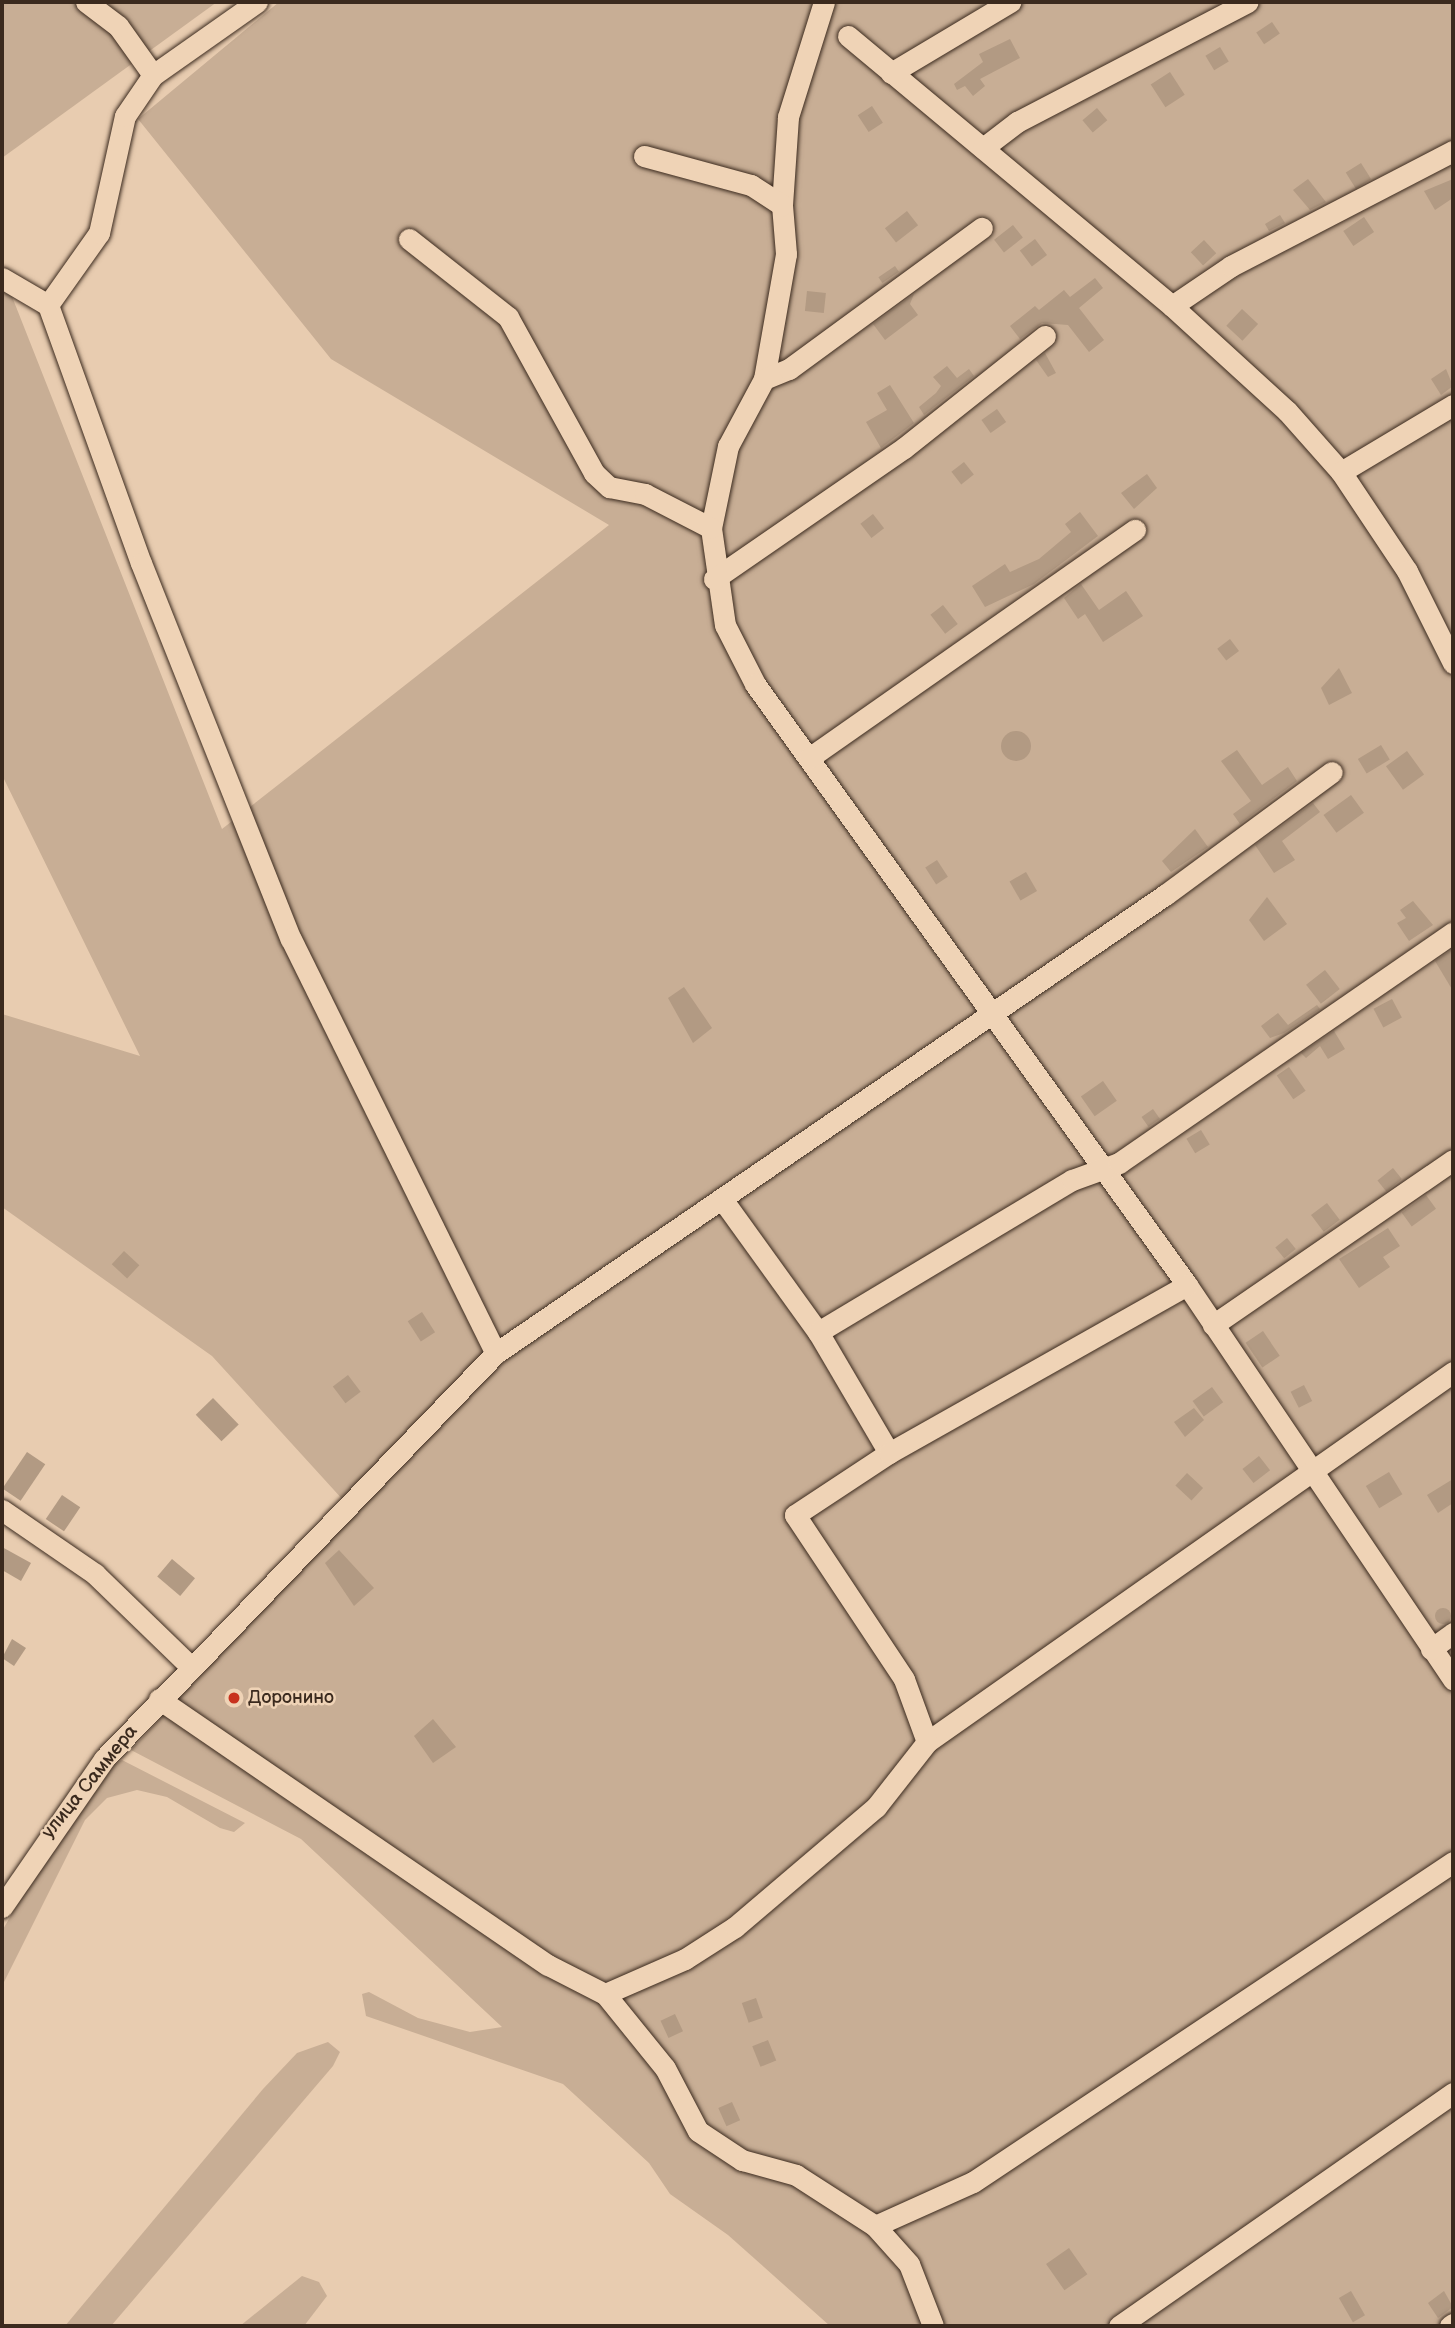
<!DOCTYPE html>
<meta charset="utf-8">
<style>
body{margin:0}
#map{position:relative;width:1455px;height:2328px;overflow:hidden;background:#e8ccb0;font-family:"Balsamiq Sans",sans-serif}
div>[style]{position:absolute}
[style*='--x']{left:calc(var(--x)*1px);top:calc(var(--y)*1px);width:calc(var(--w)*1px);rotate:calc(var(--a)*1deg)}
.green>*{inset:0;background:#c8ae95}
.building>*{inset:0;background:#b29a83;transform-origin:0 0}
.round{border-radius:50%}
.roads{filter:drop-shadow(0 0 2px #3b2a1e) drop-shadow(0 0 2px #3b2a1e)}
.minor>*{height:21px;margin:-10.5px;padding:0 10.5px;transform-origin:10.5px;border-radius:10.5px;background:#efd3b6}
.dots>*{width:19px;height:19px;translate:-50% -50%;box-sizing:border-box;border:4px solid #efd3b6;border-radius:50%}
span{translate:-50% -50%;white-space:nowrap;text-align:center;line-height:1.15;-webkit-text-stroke:5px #efd3b6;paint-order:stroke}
.poi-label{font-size:19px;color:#3b2a1e}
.left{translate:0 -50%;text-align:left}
.street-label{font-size:19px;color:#3b2a1e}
.frame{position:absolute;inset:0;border:4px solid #3b2a1e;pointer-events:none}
</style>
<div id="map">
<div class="green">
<i style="clip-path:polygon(2px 2px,217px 2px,2px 158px)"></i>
<i style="clip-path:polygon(279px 2px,1453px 2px,1453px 2326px,830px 2326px,728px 2235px,670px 2194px,649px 2163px,563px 2084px,366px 2016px,362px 1994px,369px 1992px,418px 2018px,470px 2032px,502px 2027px,301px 1839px,131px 1750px,354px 1512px,212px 1356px,2px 1207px,2px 1014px,140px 1056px,2px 775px,2px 293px,11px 294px,222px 829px,609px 525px,331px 359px,138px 119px)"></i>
<i style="clip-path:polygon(122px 1760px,245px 1823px,234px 1832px,220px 1828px,167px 1797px,137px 1790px,107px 1798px,85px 1820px,2px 1986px,2px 1931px,71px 1811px,101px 1774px)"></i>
<i style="clip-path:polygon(328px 2042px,340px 2052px,333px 2066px,111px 2326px,65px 2326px,263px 2089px,297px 2053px)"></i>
<i style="clip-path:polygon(302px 2276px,319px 2282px,327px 2296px,304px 2326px,240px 2326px)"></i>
</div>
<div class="building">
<i style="left:1272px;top:22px;width:14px;height:19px;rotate:56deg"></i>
<i style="clip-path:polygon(1010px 39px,1020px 58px,980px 79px,985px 86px,973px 96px,965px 86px,957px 90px,954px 84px,983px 62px,979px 54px)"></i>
<i style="left:1220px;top:47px;width:17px;height:17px;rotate:59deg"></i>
<i style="left:1170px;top:72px;width:27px;height:23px;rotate:57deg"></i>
<i style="left:872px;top:106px;width:20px;height:17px;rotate:57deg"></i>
<i style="left:1097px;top:108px;width:16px;height:19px;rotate:50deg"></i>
<i style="left:1361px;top:163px;width:19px;height:18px;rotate:58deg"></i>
<i style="clip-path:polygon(1308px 179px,1326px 202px,1310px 210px,1293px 190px)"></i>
<i style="clip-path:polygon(1453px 179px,1453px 198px,1435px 210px,1424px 191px)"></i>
<i style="left:907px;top:211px;width:18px;height:28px;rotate:52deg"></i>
<i style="clip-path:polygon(1280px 215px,1285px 223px,1269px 231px,1265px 224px)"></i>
<i style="left:1364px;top:217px;width:18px;height:25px;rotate:56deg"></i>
<i style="left:1013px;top:225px;width:16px;height:24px;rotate:52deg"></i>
<i style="left:1035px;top:239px;width:20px;height:19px;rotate:53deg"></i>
<i style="left:1204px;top:240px;width:18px;height:18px;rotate:47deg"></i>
<i style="left:895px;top:266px;width:7px;height:20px;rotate:56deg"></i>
<i style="clip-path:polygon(1095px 278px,1103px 288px,1079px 308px,1104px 340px,1089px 352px,1068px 325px,1042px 323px,1020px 339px,1010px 326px,1035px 306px,1039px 310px,1064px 290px,1070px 297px)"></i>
<i style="left:807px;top:291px;width:19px;height:20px;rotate:6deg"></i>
<i style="clip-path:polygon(914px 294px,910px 304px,918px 315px,885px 340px,873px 324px)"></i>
<i style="left:1242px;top:309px;width:22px;height:23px;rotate:43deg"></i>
<i style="clip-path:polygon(1045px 353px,1056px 373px,1048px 377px,1036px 360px)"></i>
<i style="clip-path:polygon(947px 366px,957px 378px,969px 369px,974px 376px,924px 415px,919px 407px,936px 393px,941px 386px,933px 377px)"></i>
<i style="clip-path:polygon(1446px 369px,1453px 386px,1441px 395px,1431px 379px)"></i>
<i style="clip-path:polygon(890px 385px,914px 423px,881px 448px,866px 422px,887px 410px,877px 393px)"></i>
<i style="left:997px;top:409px;width:16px;height:19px;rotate:55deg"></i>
<i style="left:964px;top:462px;width:16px;height:16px;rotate:52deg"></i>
<i style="clip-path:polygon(1147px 474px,1157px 488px,1134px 509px,1121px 493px)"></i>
<i style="clip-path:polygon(1080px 512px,1098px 536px,1034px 584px,985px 607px,972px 586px,1005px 564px,1010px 572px,1039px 559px,1071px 532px,1065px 524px)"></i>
<i style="left:873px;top:514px;width:18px;height:16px;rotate:52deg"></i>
<i style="clip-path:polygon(1081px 584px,1099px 610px,1126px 591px,1143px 616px,1103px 642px,1085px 614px,1078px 619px,1064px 598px)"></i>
<i style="left:943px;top:605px;width:24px;height:16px;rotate:52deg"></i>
<i style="left:1230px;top:639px;width:15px;height:16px;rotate:53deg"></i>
<i style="clip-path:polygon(1339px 668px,1352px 693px,1329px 705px,1321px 688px)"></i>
<i class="round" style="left:1001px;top:731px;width:30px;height:30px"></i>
<i style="left:1381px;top:745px;width:17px;height:27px;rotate:59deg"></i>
<i style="clip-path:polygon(1237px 750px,1262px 785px,1288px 767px,1297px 781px,1240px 824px,1233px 814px,1251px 801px,1221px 761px)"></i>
<i style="left:1407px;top:751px;width:29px;height:26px;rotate:54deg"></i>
<i style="left:1351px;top:795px;width:22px;height:34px;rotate:54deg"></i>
<i style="clip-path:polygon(1313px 803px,1320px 812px,1282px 841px,1295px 860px,1274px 873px,1255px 845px)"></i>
<i style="clip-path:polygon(1195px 829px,1208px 847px,1171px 872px,1162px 861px)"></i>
<i style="left:937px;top:860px;width:20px;height:14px;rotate:57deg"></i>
<i style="left:1026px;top:872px;width:22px;height:19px;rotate:60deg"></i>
<i style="clip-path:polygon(1267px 897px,1287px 924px,1264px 941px,1249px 920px)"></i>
<i style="clip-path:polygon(1413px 901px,1433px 925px,1409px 941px,1397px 923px,1406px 918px,1400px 910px)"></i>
<i style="clip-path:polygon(1453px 949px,1453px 991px,1435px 961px)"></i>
<i style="left:1325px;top:970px;width:24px;height:24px;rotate:52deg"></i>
<i style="clip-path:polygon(684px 987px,712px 1028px,693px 1043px,668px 998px)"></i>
<i style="left:1392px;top:999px;width:21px;height:21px;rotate:62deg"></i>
<i style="clip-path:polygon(1317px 1005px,1320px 1009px,1284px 1033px,1270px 1038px,1261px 1026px,1278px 1013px,1288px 1025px)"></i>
<i style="clip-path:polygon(1334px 1031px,1345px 1049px,1328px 1059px,1320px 1046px,1306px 1058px,1301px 1053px)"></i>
<i style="left:1289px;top:1067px;width:29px;height:15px;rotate:55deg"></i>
<i style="left:1103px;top:1081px;width:24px;height:27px;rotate:55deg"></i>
<i style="left:1153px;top:1109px;width:12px;height:14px;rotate:55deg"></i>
<i style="left:1201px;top:1130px;width:17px;height:17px;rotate:59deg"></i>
<i style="left:1393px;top:1168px;width:14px;height:20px;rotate:51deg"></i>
<i style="left:1426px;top:1195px;width:17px;height:30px;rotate:54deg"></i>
<i style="left:1327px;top:1203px;width:21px;height:20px;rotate:53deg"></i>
<i style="clip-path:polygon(1388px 1228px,1400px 1246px,1383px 1257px,1390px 1267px,1359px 1288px,1339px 1259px)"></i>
<i style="left:1287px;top:1238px;width:14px;height:15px;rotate:51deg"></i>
<i style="left:124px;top:1251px;width:21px;height:18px;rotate:43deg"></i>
<i style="left:422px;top:1312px;width:24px;height:17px;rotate:57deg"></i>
<i style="left:1263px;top:1331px;width:30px;height:21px;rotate:56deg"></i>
<i style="left:348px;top:1375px;width:21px;height:19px;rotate:53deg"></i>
<i style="left:1304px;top:1385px;width:18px;height:15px;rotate:63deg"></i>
<i style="left:1212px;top:1387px;width:19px;height:24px;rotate:54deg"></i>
<i style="left:213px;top:1398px;width:37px;height:24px;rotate:46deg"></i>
<i style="clip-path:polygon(1194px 1408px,1204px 1420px,1185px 1437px,1174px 1422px)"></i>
<i style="left:27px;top:1452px;width:22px;height:44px;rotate:34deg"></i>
<i style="left:1259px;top:1456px;width:18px;height:21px;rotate:52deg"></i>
<i style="left:1389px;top:1472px;width:26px;height:27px;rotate:59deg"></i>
<i style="left:1187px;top:1473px;width:22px;height:17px;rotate:43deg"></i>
<i style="clip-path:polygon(1453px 1479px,1453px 1503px,1438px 1513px,1427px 1495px)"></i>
<i style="left:62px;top:1495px;width:22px;height:29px;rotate:34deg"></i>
<i style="clip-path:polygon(2px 1547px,31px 1563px,21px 1581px,2px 1570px)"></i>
<i style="clip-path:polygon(339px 1550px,374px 1588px,354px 1606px,325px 1563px)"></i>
<i style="left:172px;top:1559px;width:30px;height:23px;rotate:40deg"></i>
<i class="round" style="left:1435px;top:1608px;width:16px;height:16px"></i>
<i style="clip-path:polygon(12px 1639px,26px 1648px,14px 1666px,2px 1658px)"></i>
<i style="clip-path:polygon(433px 1719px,456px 1747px,433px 1763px,414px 1736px)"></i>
<i style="left:756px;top:1998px;width:21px;height:15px;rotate:71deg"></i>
<i style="left:675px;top:2014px;width:19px;height:16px;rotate:65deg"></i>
<i style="left:768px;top:2040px;width:22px;height:17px;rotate:68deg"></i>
<i style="left:732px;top:2102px;width:20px;height:15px;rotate:66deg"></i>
<i style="left:1069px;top:2248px;width:32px;height:28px;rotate:55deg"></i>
<i style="left:1351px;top:2291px;width:28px;height:14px;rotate:60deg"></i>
<i style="clip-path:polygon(1444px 2291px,1453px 2307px,1438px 2318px,1428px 2303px)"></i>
</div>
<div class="roads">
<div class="minor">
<i style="--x:824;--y:2;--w:121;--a:107.4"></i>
<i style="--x:788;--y:117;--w:88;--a:93.9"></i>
<i style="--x:782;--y:205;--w:49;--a:85.3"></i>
<i style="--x:786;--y:254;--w:127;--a:100"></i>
<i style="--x:764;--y:379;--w:76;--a:118.2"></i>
<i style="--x:728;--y:446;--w:84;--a:101.7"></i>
<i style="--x:711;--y:528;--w:98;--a:81.8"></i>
<i style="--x:725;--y:625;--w:66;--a:63"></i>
<i style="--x:755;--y:684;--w:740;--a:54.29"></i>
<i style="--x:1187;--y:1285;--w:476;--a:56"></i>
<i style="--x:848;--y:36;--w:422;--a:39.8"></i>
<i style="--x:1172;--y:306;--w:156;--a:42.4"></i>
<i style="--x:1287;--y:411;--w:81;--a:48.5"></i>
<i style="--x:1341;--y:472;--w:119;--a:56.3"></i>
<i style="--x:1407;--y:571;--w:103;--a:63.4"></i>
<i style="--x:891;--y:73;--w:139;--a:-30.8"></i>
<i style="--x:153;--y:75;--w:127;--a:-35.1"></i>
<i style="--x:983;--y:148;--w:43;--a:-37.4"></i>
<i style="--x:1017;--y:122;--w:260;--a:-27.5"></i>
<i style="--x:644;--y:156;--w:111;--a:15.2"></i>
<i style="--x:751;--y:185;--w:37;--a:33"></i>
<i style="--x:409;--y:239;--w:126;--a:38.2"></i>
<i style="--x:508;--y:317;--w:178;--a:61.1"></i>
<i style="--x:594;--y:473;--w:21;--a:43"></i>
<i style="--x:609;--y:487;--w:37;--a:11"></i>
<i style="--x:645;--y:494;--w:74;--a:27.3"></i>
<i style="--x:2;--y:278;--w:53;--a:30.4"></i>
<i style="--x:48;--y:305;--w:274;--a:70.2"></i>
<i style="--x:141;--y:563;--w:405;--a:68.3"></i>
<i style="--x:291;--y:939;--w:462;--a:63.7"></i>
<i style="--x:48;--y:305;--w:88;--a:-54.7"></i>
<i style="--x:99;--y:233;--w:120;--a:-77.5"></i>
<i style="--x:125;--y:116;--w:50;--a:-55.7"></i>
<i style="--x:153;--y:75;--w:60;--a:-125.5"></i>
<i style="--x:118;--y:26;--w:40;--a:-143"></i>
<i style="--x:1172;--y:306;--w:71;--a:-34.1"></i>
<i style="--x:1231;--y:266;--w:250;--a:-27.4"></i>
<i style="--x:764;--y:379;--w:27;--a:-22"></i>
<i style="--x:789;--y:369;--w:239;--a:-36.2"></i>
<i style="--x:1341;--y:472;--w:131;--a:-30.9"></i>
<i style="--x:714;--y:579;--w:231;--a:-34.6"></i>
<i style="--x:904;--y:448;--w:180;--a:-38.5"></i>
<i style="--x:809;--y:758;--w:398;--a:-35"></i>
<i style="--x:722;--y:1199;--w:164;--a:54.2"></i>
<i style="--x:1213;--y:1325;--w:291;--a:-34.5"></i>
<i style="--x:889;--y:1453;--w:140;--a:-120.4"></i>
<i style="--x:818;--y:1332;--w:296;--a:-30.9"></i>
<i style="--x:1072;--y:1180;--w:50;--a:-19.9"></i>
<i style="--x:1119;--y:1163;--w:406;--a:-34.6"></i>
<i style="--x:2;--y:1510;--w:113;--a:34.5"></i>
<i style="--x:95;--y:1574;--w:134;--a:44.1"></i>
<i style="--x:1431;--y:1649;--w:27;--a:-36"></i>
<i style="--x:159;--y:1699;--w:471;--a:34.4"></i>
<i style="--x:548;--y:1965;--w:64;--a:27"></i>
<i style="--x:605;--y:1994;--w:87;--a:-23.6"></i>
<i style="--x:685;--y:1959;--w:59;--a:-32.6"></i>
<i style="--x:735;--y:1927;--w:185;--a:-40.4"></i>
<i style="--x:876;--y:1807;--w:83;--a:-51.9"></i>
<i style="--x:927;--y:1742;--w:643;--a:-35.12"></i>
<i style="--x:927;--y:1742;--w:67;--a:-110.1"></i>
<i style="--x:904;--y:1679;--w:197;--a:-123.6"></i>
<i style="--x:795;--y:1515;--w:113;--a:-33.4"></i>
<i style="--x:889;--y:1453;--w:342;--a:-29.4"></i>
<i style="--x:2;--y:1907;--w:180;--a:-55.4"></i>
<i style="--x:104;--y:1759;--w:564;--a:-46.01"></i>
<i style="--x:496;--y:1353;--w:811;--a:-34.4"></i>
<i style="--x:1165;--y:895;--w:207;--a:-36.4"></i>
<i style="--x:605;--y:1994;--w:95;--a:51"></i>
<i style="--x:665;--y:2068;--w:71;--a:62.4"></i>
<i style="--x:698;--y:2131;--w:53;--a:33.4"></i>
<i style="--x:742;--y:2160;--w:56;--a:15.5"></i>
<i style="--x:796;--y:2175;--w:94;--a:32.8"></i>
<i style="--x:875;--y:2226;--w:51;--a:48.2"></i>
<i style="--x:909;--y:2264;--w:66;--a:68.8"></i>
<i style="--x:875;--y:2226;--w:107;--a:-24.2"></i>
<i style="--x:973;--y:2182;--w:577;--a:-33.69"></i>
<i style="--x:1119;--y:2326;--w:407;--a:-34.9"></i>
<i style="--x:1450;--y:2326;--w:4;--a:-34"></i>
</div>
</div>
<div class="dots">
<i style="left:234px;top:1698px;background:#c8321e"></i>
</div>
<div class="poi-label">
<span class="left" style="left:248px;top:1698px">Доронино</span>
</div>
<div class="street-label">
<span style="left:90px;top:1782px;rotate:-51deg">улица Саммера</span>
</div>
<div class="frame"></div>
</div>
